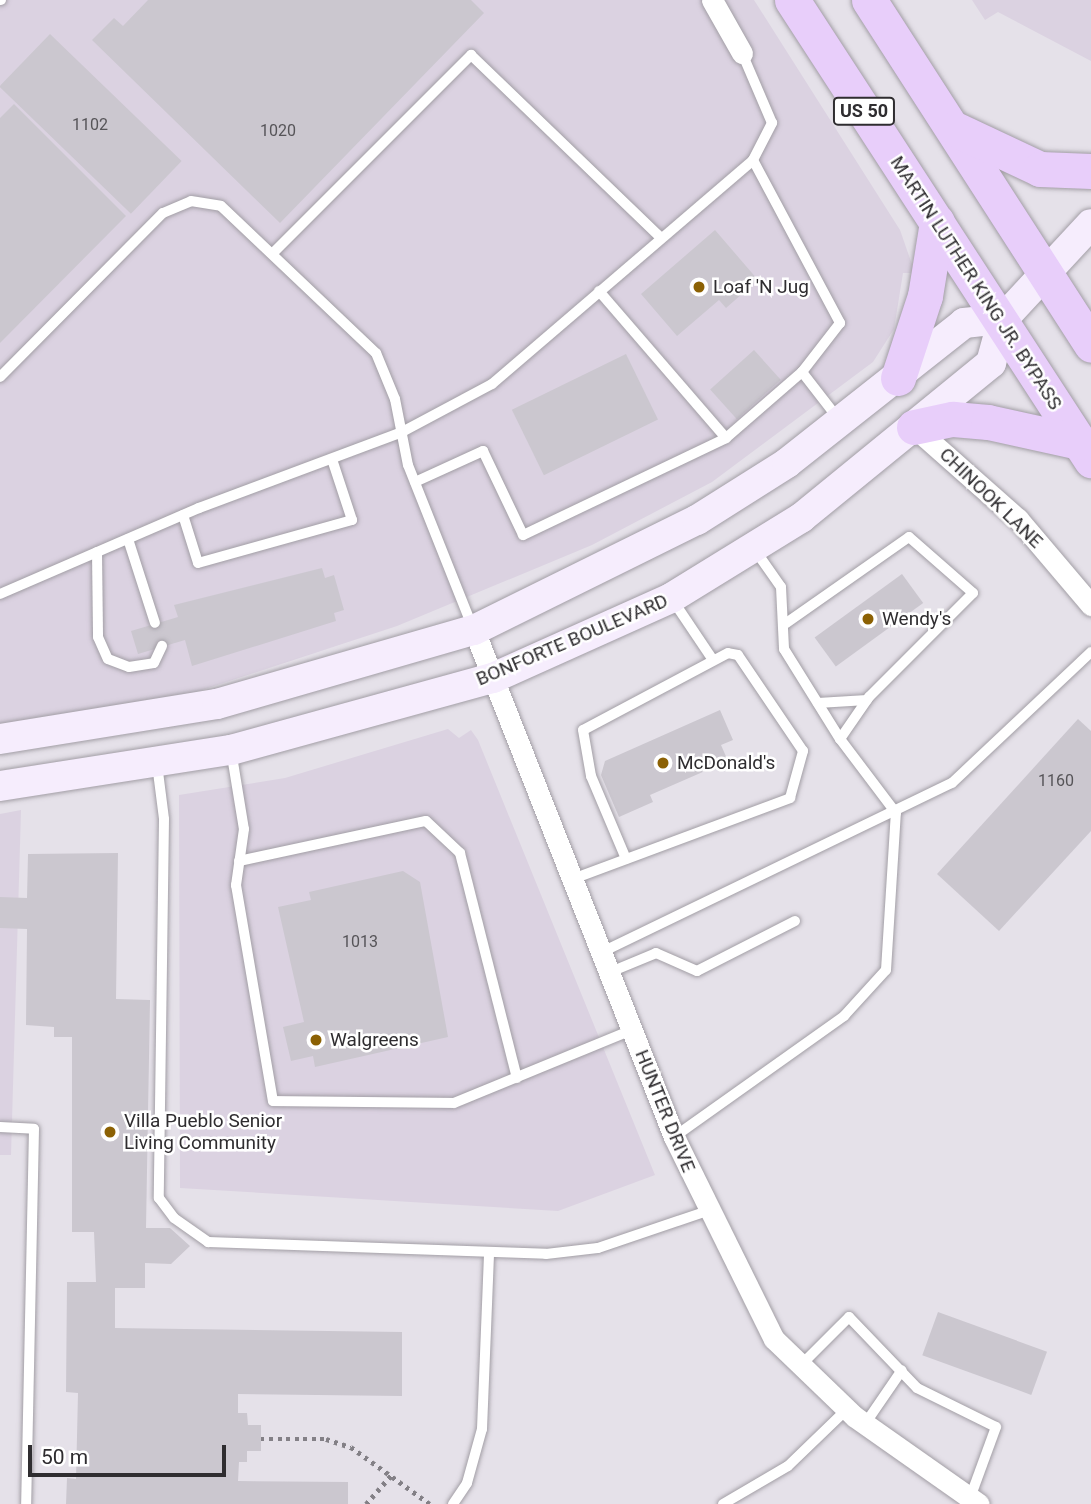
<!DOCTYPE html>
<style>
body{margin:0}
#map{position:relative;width:1091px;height:1504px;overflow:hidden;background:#e5e1e9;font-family:Roboto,sans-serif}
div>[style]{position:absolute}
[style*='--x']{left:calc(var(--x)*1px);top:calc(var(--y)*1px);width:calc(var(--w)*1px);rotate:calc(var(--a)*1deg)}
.built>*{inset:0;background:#dbd2e1}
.building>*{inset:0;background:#cbc7cf;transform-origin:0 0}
.path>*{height:4.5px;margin-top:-2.25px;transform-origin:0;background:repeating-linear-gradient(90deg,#838086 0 3.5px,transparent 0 8.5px)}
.roads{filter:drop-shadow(0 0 2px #a29ea5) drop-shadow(0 0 2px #a29ea5)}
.service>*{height:10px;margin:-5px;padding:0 5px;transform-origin:5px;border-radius:5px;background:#fff}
.minor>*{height:21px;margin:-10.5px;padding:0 10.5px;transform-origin:10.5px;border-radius:10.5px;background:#fff}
.secondary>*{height:30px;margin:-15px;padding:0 15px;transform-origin:15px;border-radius:15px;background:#f6edfd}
.trunk>*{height:35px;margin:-17.5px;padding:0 17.5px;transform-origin:17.5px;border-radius:17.5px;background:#e8cefa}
.dots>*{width:19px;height:19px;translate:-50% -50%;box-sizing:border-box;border:4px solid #fff;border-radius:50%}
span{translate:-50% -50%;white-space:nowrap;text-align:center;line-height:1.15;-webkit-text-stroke:5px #fff;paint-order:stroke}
.number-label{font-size:16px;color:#565458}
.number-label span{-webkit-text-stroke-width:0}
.shield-label span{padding:2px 5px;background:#fff;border:2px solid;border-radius:5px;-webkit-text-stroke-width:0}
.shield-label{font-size:18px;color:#2f2d30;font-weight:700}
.street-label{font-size:19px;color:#2f2d30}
.poi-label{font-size:19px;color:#2f2d30}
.left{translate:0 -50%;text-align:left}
.scale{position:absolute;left:28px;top:1445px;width:198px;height:32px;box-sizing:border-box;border:4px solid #2f2d30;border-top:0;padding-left:9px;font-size:21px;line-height:24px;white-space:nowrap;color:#2f2d30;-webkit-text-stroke:5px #fff;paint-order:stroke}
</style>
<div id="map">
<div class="built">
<i style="clip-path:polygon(0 0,754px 0,900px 230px,915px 273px,903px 273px,894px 329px,873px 362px,712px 482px,592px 545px,397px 626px,193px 693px,0 725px)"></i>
<i style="clip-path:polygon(972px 0,1091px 0,1091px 61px,998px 12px,985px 20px)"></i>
<i style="clip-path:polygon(448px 729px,459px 738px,471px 730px,478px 740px,655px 1175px,558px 1211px,180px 1188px,179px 795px,285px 778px)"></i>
<i style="clip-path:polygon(21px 810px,11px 1155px,0 1155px,0 814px)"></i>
</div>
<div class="building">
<i style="clip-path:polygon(148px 0,471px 0,484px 13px,280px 223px,92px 40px,114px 18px,123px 26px)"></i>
<i style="left:50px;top:34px;width:183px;height:73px;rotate:44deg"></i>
<i style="clip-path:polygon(14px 104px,126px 216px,0 343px,0 118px)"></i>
<i style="clip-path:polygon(715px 230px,758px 280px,726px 308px,719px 300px,677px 336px,641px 294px)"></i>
<i style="left:754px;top:350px;width:40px;height:59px;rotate:48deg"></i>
<i style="left:626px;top:354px;width:73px;height:127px;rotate:64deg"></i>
<i style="clip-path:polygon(322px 568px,325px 578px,334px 575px,344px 610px,334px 613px,336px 621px,192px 666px,185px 640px,138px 654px,131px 631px,178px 617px,174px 605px)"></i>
<i style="left:902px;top:574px;width:36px;height:108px;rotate:54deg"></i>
<i style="clip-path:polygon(720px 710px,733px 740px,721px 745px,728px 761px,650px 795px,653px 802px,619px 817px,601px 775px,605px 761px)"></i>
<i style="clip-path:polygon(1078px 719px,1091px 731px,1091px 831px,999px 931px,937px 874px)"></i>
<i style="clip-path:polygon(118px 853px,116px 999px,150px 1000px,146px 1228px,170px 1228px,190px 1246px,171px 1264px,145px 1263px,145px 1288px,115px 1288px,115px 1328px,402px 1332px,402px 1396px,238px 1394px,238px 1413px,247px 1413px,248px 1425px,261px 1425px,261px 1451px,247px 1451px,247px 1462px,239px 1462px,238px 1481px,348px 1482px,348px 1504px,66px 1504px,67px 1478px,76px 1479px,78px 1393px,66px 1392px,67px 1282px,96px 1282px,94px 1232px,72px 1232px,72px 1037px,54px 1037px,54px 1027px,26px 1025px,27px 929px,0 928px,0 897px,27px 898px,28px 854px)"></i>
<i style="clip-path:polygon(403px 871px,420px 882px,448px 1037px,315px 1067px,313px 1056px,291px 1061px,283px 1027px,304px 1022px,278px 907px,311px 900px,309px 892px)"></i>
<i style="left:938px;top:1312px;width:116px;height:46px;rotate:20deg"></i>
</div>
<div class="path">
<i style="--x:261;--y:1439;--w:65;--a:0"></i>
<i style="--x:326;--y:1439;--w:26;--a:18"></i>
<i style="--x:351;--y:1447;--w:97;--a:35.8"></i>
<i style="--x:366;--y:1504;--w:41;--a:-48.9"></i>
</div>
<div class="roads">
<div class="service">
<i style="--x:0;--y:0;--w:1;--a:0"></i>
<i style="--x:753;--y:160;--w:185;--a:61.9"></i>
<i style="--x:840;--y:323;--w:62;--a:127.8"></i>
<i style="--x:802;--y:372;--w:62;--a:52.2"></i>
<i style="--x:274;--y:252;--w:279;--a:-45"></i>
<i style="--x:471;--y:55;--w:264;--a:43.9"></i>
<i style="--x:599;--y:291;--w:194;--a:49.2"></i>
<i style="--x:0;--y:377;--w:231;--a:-45.2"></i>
<i style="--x:163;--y:213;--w:30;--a:-23"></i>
<i style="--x:191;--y:201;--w:30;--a:9"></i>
<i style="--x:221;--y:206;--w:214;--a:43.5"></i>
<i style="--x:376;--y:353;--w:50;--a:67.6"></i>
<i style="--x:395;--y:399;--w:67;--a:78.9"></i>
<i style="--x:408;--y:465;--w:175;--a:68.3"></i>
<i style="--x:415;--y:482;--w:75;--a:-24.5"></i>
<i style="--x:483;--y:451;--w:93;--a:64.5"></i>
<i style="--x:523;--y:535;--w:225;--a:-25.5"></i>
<i style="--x:726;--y:438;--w:101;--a:-41"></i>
<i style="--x:183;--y:515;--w:50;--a:72.6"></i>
<i style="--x:198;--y:563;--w:160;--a:-15.6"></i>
<i style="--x:352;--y:520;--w:64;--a:-108.2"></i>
<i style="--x:128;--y:539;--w:88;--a:72.2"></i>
<i style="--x:755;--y:550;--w:45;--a:54.9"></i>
<i style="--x:781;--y:587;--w:62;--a:87.2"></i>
<i style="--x:784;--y:649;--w:106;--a:58.1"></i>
<i style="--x:840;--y:739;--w:51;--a:-55.4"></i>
<i style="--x:869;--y:697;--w:147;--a:-45"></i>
<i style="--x:973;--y:593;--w:85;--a:-138.8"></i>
<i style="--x:909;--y:537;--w:150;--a:145"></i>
<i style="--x:97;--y:552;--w:85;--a:89.3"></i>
<i style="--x:98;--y:637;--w:24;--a:66"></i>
<i style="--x:108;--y:659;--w:22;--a:21"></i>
<i style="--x:129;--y:667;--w:25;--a:-9"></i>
<i style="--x:154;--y:663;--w:19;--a:-65"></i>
<i style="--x:0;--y:594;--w:217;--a:-23.4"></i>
<i style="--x:199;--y:508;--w:217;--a:-20.5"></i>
<i style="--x:402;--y:432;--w:102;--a:-28.1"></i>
<i style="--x:492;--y:384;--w:344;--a:-40.6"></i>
<i style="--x:753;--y:160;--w:42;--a:-62.8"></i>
<i style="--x:772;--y:123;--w:76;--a:-113.2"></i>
<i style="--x:672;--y:599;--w:73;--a:56.1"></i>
<i style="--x:818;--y:703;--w:49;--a:-3.5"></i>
<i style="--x:231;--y:750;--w:80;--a:80.7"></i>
<i style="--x:244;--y:829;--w:57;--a:98.1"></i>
<i style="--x:236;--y:885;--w:219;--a:80.3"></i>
<i style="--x:273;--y:1101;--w:181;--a:0.6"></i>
<i style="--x:454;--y:1103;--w:192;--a:-22.3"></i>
<i style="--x:157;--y:764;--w:55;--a:82.7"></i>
<i style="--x:164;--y:819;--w:379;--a:90.8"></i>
<i style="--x:159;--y:1198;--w:25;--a:53"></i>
<i style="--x:174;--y:1218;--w:42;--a:35.2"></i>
<i style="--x:208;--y:1242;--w:338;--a:2"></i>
<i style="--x:546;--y:1254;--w:52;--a:-6.6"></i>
<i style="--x:598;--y:1248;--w:115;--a:-18.7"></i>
<i style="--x:239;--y:861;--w:191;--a:-12.1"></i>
<i style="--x:426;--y:821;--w:47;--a:43.3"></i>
<i style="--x:460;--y:853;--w:232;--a:75.8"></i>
<i style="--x:570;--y:880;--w:235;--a:-20.4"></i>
<i style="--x:790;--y:798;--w:49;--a:-74.5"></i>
<i style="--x:803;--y:751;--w:116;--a:-124.1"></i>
<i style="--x:738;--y:655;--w:10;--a:-169"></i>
<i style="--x:728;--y:653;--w:164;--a:152"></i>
<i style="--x:583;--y:730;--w:47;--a:80.1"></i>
<i style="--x:591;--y:776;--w:90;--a:67.1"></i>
<i style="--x:600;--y:953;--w:391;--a:-25.8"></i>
<i style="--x:952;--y:783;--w:191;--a:-43.3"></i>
<i style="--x:608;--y:973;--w:52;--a:-22.6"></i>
<i style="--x:656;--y:953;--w:45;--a:23.7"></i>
<i style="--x:697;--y:971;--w:110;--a:-27"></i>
<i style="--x:0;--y:1127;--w:34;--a:3"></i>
<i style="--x:34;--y:1129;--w:375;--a:91.2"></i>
<i style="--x:674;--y:1137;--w:209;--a:-35.4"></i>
<i style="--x:844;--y:1016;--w:62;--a:-47.6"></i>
<i style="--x:886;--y:970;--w:157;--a:-86.4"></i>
<i style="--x:896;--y:813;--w:93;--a:-127.1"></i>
<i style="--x:801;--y:1365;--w:68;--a:-45"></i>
<i style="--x:849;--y:1317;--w:98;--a:46.2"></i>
<i style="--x:917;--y:1388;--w:88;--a:26.3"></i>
<i style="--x:996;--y:1427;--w:76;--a:110.1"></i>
<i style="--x:865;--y:1424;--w:65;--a:-55.6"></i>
<i style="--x:453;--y:1504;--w:25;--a:-56"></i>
<i style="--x:467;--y:1483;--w:56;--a:-74.5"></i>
<i style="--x:482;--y:1429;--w:175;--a:-87.7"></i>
<i style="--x:723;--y:1504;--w:75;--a:-30.3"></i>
<i style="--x:788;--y:1466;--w:82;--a:-44"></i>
</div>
<div class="minor">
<i style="--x:712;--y:0;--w:61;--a:60.5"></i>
<i style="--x:914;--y:427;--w:139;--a:41.5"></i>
<i style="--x:1018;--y:519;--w:113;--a:49.7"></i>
<i style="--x:474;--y:630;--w:545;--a:68.47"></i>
<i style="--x:674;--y:1137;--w:225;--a:63.7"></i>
<i style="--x:774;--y:1339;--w:112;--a:43.9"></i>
<i style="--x:855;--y:1417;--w:151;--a:35.1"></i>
</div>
<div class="secondary">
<i style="--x:0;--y:739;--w:220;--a:-9.2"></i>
<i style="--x:217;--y:704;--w:267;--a:-16.1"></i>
<i style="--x:474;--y:630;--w:249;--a:-26.3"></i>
<i style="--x:697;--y:520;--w:107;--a:-32.3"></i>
<i style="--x:787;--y:463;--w:226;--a:-38.3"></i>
<i style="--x:964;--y:323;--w:39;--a:-6"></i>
<i style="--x:0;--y:786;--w:234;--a:-8.9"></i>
<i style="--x:231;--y:750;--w:272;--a:-15.4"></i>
<i style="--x:493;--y:678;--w:195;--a:-24.2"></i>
<i style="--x:671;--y:598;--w:153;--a:-31.6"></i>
<i style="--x:801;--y:518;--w:245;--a:-39.2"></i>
<i style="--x:991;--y:363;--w:46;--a:-74.7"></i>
<i style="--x:1003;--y:319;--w:129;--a:-47.2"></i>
</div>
<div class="trunk">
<i style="--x:792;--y:0;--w:549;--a:56.98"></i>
<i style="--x:869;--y:0;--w:410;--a:57.2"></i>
<i style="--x:955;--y:129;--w:94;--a:25.2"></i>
<i style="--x:1040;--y:169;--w:51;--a:2.2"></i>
<i style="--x:898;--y:378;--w:86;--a:-71.8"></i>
<i style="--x:925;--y:296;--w:75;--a:-80.8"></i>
<i style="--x:914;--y:427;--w:40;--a:-12"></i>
<i style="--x:953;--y:419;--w:35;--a:5"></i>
<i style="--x:988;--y:422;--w:93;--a:12.4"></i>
</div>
</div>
<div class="dots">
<i style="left:699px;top:287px;background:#8c6104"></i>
<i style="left:868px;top:619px;background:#8c6104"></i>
<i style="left:663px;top:763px;background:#8c6104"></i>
<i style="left:316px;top:1040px;background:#8c6104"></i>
<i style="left:110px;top:1132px;background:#8c6104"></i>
</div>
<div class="number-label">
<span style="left:90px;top:125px">1102</span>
<span style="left:278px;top:131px">1020</span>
<span style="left:1056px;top:781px">1160</span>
<span style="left:360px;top:942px">1013</span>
</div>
<div class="shield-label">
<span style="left:864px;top:111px">US 50</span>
</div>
<div class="street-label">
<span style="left:976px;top:283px;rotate:57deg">MARTIN LUTHER KING JR. BYPASS</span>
<span style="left:991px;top:498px;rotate:44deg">CHINOOK LANE</span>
<span style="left:572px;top:640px;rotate:-23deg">BONFORTE BOULEVARD</span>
<span style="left:665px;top:1111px;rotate:68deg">HUNTER DRIVE</span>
</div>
<div class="poi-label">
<span class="left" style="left:713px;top:287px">Loaf 'N Jug</span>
<span class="left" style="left:882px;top:619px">Wendy's</span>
<span class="left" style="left:677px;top:763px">McDonald's</span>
<span class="left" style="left:330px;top:1040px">Walgreens</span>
<span class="left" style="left:124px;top:1132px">Villa Pueblo Senior<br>Living Community</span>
</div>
<div class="scale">50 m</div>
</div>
